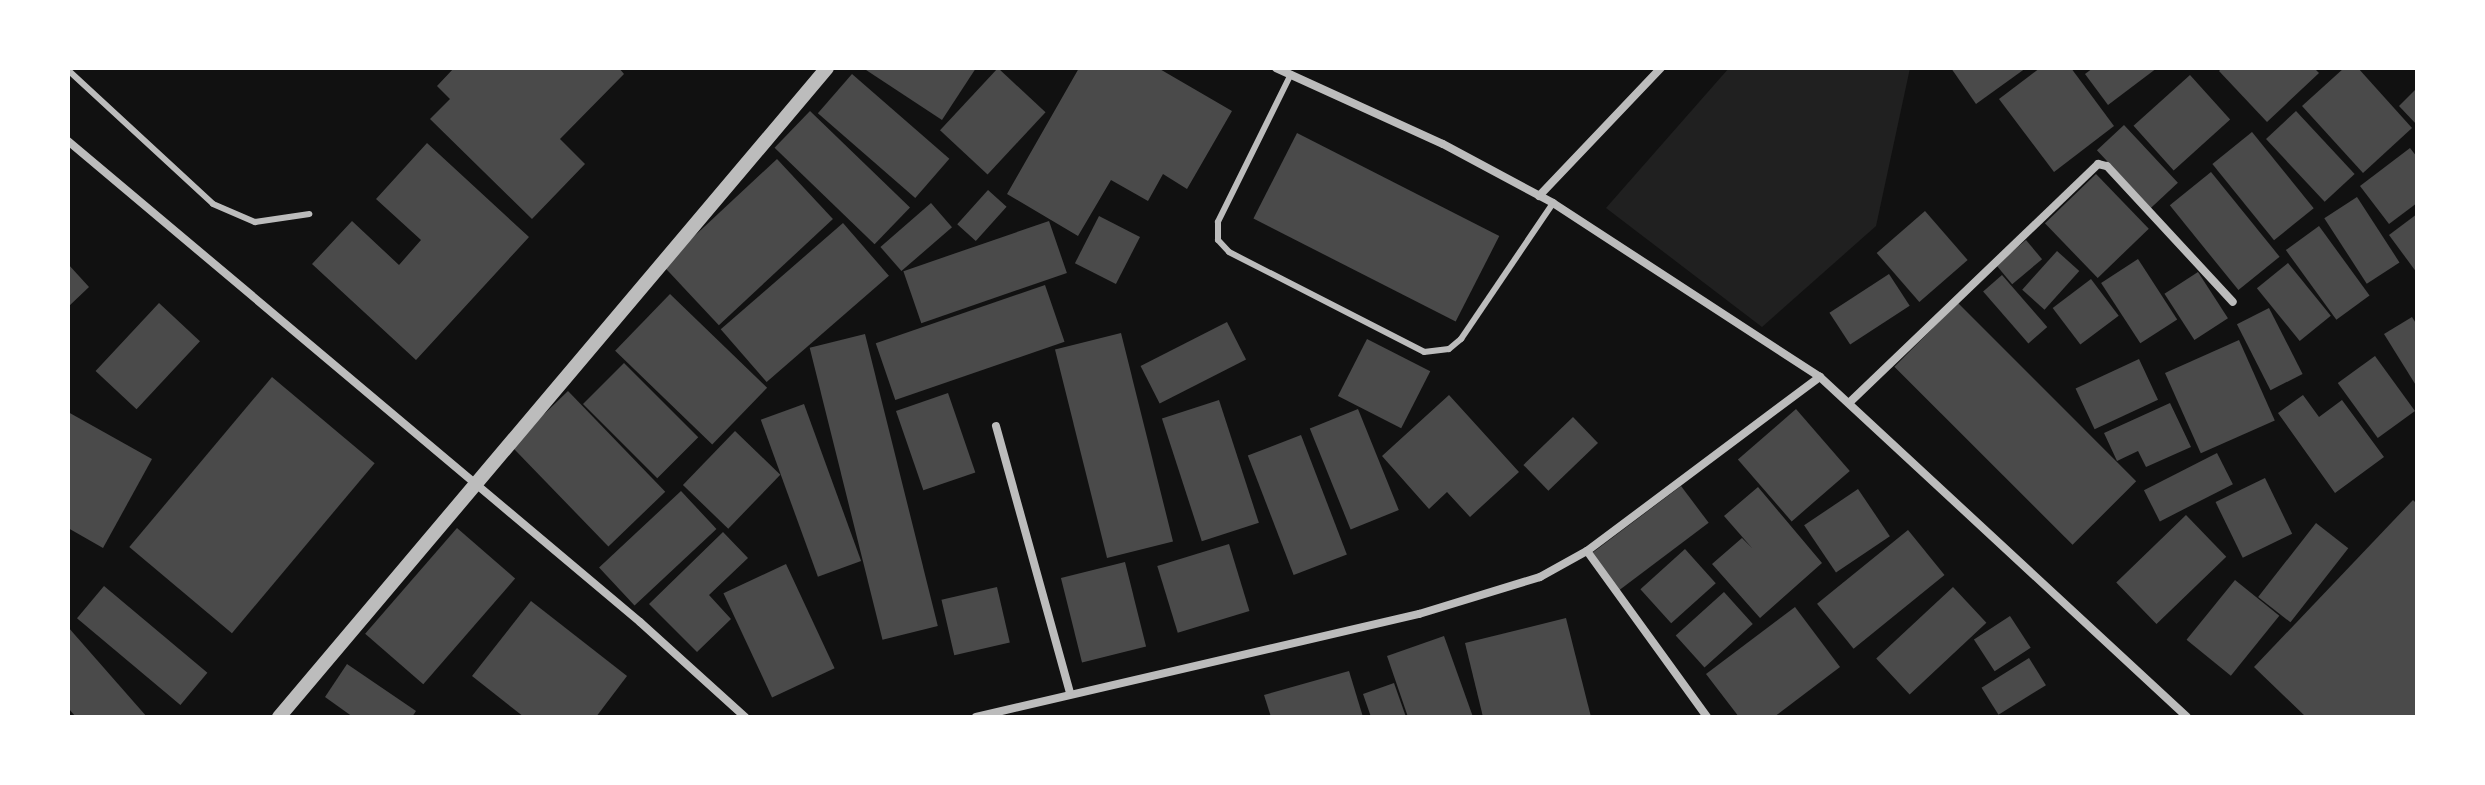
<!DOCTYPE html>
<style>
body{margin:0}
#map{position:relative;width:2485px;height:785px;overflow:hidden;background:#111;font-family:Helvetica,sans-serif}
div>[style]{position:absolute}
[style*='--x']{left:calc(var(--x)*1px);top:calc(var(--y)*1px);width:calc(var(--w)*1px);rotate:calc(var(--a)*1deg)}
.green>*{inset:0;background:#202020}
.building>*{inset:0;background:#4a4a4a;transform-origin:0 0}
.service>*{height:6px;margin:-3px;padding:0 3px;transform-origin:3px;border-radius:3px;background:#bcbcbc}
.minor>*{height:8px;margin:-4px;padding:0 4px;transform-origin:4px;border-radius:4px;background:#bcbcbc}
.tertiary>*{height:14px;margin:-7px;padding:0 7px;transform-origin:7px;border-radius:7px;background:#bcbcbc}
span{translate:-50% -50%;white-space:nowrap;text-align:center;line-height:1.15;-webkit-text-stroke:8px #fff;paint-order:stroke}
.frame{position:absolute;inset:0;border:70px solid #fff;pointer-events:none}
</style>
<div id="map">
<div class="green">
<i style="clip-path:polygon(1729px 68px,1910px 68px,1876px 226px,1762px 327px,1606px 208px)"></i>
</div>
<div class="building">
<i style="clip-path:polygon(454px 68px,619px 68px,624px 74px,560px 139px,585px 164px,532px 219px,430px 119px,450px 99px,437px 86px)"></i>
<i style="clip-path:polygon(863px 68px,976px 68px,942px 120px)"></i>
<i style="left:998px;top:68px;width:65px;height:85px;rotate:43deg"></i>
<i style="clip-path:polygon(1079px 68px,1158px 68px,1232px 111px,1187px 189px,1163px 174px,1148px 201px,1111px 180px,1078px 236px,1007px 194px)"></i>
<i style="clip-path:polygon(1951px 68px,2026px 68px,1976px 104px)"></i>
<i style="clip-path:polygon(2040px 68px,2071px 68px,2114px 126px,2054px 172px,1999px 99px)"></i>
<i style="clip-path:polygon(2093px 68px,2157px 68px,2108px 105px,2085px 74px)"></i>
<i style="clip-path:polygon(2222px 68px,2314px 68px,2319px 73px,2267px 122px,2219px 71px)"></i>
<i style="clip-path:polygon(2344px 68px,2358px 68px,2412px 128px,2363px 173px,2302px 106px)"></i>
<i style="left:852px;top:74px;width:129px;height:52px;rotate:41deg"></i>
<i style="left:2190px;top:75px;width:60px;height:76px;rotate:48deg"></i>
<i style="clip-path:polygon(2417px 88px,2417px 125px,2399px 106px)"></i>
<i style="left:810px;top:111px;width:139px;height:51px;rotate:44deg"></i>
<i style="left:2296px;top:111px;width:86px;height:41px;rotate:47deg"></i>
<i style="left:2124px;top:125px;width:79px;height:37px;rotate:47deg"></i>
<i style="left:2252px;top:132px;width:98px;height:51px;rotate:51deg"></i>
<i style="left:1297px;top:133px;width:227px;height:96px;rotate:27deg"></i>
<i style="clip-path:polygon(427px 143px,529px 237px,416px 360px,312px 264px,352px 221px,399px 265px,421px 240px,376px 199px)"></i>
<i style="clip-path:polygon(2410px 148px,2417px 157px,2417px 203px,2389px 224px,2360px 186px)"></i>
<i style="left:777px;top:159px;width:82px;height:156px;rotate:47deg"></i>
<i style="left:2211px;top:172px;width:109px;height:53px;rotate:51deg"></i>
<i style="left:2096px;top:174px;width:76px;height:71px;rotate:46deg"></i>
<i style="left:988px;top:190px;width:25px;height:46px;rotate:42deg"></i>
<i style="left:2357px;top:197px;width:78px;height:39px;rotate:57deg"></i>
<i style="left:931px;top:203px;width:32px;height:67px;rotate:49deg"></i>
<i style="left:1925px;top:211px;width:65px;height:64px;rotate:49deg"></i>
<i style="clip-path:polygon(2417px 214px,2417px 273px,2389px 235px)"></i>
<i style="left:1099px;top:216px;width:46px;height:53px;rotate:27deg"></i>
<i style="left:1049px;top:221px;width:55px;height:154px;rotate:71deg"></i>
<i style="left:843px;top:223px;width:70px;height:162px;rotate:49deg"></i>
<i style="left:2319px;top:226px;width:86px;height:41px;rotate:54deg"></i>
<i style="left:2026px;top:240px;width:25px;height:39px;rotate:50deg"></i>
<i style="left:2057px;top:251px;width:30px;height:52px;rotate:42deg"></i>
<i style="left:2138px;top:259px;width:72px;height:44px;rotate:57deg"></i>
<i style="left:2288px;top:263px;width:68px;height:40px;rotate:51deg"></i>
<i style="clip-path:polygon(68px 264px,89px 287px,68px 307px)"></i>
<i style="left:2198px;top:272px;width:55px;height:40px;rotate:57deg"></i>
<i style="left:1889px;top:274px;width:38px;height:71px;rotate:57deg"></i>
<i style="left:2002px;top:275px;width:69px;height:25px;rotate:49deg"></i>
<i style="left:2091px;top:279px;width:46px;height:48px;rotate:53deg"></i>
<i style="left:1045px;top:285px;width:60px;height:179px;rotate:71deg"></i>
<i style="left:670px;top:294px;width:135px;height:79px;rotate:44deg"></i>
<i style="left:159px;top:303px;width:56px;height:93px;rotate:43deg"></i>
<i style="left:1958px;top:303px;width:252px;height:90px;rotate:45deg"></i>
<i style="left:2269px;top:308px;width:74px;height:36px;rotate:63deg"></i>
<i style="clip-path:polygon(2412px 317px,2417px 325px,2417px 387px,2384px 334px)"></i>
<i style="left:1227px;top:322px;width:42px;height:97px;rotate:63deg"></i>
<i style="left:1121px;top:333px;width:215px;height:68px;rotate:76deg"></i>
<i style="left:865px;top:334px;width:301px;height:57px;rotate:76deg"></i>
<i style="left:1367px;top:339px;width:71px;height:64px;rotate:27deg"></i>
<i style="left:2239px;top:340px;width:88px;height:81px;rotate:66deg"></i>
<i style="left:2375px;top:356px;width:68px;height:46px;rotate:54deg"></i>
<i style="left:2139px;top:359px;width:45px;height:70px;rotate:65deg"></i>
<i style="left:624px;top:363px;width:105px;height:58px;rotate:45deg"></i>
<i style="left:272px;top:377px;width:134px;height:222px;rotate:40deg"></i>
<i style="left:568px;top:391px;width:140px;height:79px;rotate:46deg"></i>
<i style="left:948px;top:393px;width:84px;height:55px;rotate:71deg"></i>
<i style="clip-path:polygon(1449px 395px,1519px 472px,1470px 517px,1447px 492px,1429px 509px,1382px 456px)"></i>
<i style="clip-path:polygon(2303px 395px,2319px 417px,2342px 400px,2384px 457px,2335px 493px,2278px 413px)"></i>
<i style="left:1219px;top:400px;width:129px;height:60px;rotate:72deg"></i>
<i style="clip-path:polygon(2170px 403px,2191px 447px,2146px 467px,2138px 451px,2117px 461px,2104px 433px)"></i>
<i style="left:804px;top:404px;width:167px;height:46px;rotate:70deg"></i>
<i style="left:1358px;top:409px;width:109px;height:52px;rotate:68deg"></i>
<i style="left:1796px;top:409px;width:82px;height:77px;rotate:49deg"></i>
<i style="clip-path:polygon(68px 412px,152px 459px,103px 548px,68px 528px)"></i>
<i style="left:1573px;top:417px;width:36px;height:69px;rotate:46deg"></i>
<i style="left:735px;top:431px;width:63px;height:75px;rotate:44deg"></i>
<i style="left:1301px;top:435px;width:128px;height:57px;rotate:69deg"></i>
<i style="left:2217px;top:453px;width:35px;height:82px;rotate:63deg"></i>
<i style="left:2265px;top:478px;width:62px;height:55px;rotate:64deg"></i>
<i style="left:1681px;top:486px;width:46px;height:113px;rotate:53deg"></i>
<i style="clip-path:polygon(1758px 487px,1822px 563px,1760px 618px,1712px 564px,1742px 538px,1752px 548px,1724px 516px)"></i>
<i style="left:1858px;top:489px;width:57px;height:65px;rotate:56deg"></i>
<i style="left:681px;top:491px;width:52px;height:112px;rotate:47deg"></i>
<i style="clip-path:polygon(2413px 500px,2417px 504px,2417px 717px,2306px 717px,2254px 667px)"></i>
<i style="left:2186px;top:515px;width:58px;height:97px;rotate:46deg"></i>
<i style="left:2316px;top:523px;width:41px;height:94px;rotate:38deg"></i>
<i style="left:457px;top:528px;width:77px;height:140px;rotate:41deg"></i>
<i style="left:1908px;top:530px;width:58px;height:117px;rotate:51deg"></i>
<i style="clip-path:polygon(723px 532px,748px 558px,709px 595px,731px 619px,697px 652px,649px 604px)"></i>
<i style="left:1229px;top:544px;width:70px;height:75px;rotate:73deg"></i>
<i style="left:1685px;top:549px;width:46px;height:60px;rotate:48deg"></i>
<i style="left:1125px;top:562px;width:87px;height:66px;rotate:76deg"></i>
<i style="left:786px;top:564px;width:115px;height:69px;rotate:65deg"></i>
<i style="left:2235px;top:580px;width:57px;height:77px;rotate:39deg"></i>
<i style="left:104px;top:586px;width:135px;height:42px;rotate:40deg"></i>
<i style="left:997px;top:587px;width:57px;height:57px;rotate:77deg"></i>
<i style="left:1953px;top:587px;width:49px;height:105px;rotate:47deg"></i>
<i style="left:1724px;top:592px;width:43px;height:65px;rotate:48deg"></i>
<i style="clip-path:polygon(531px 601px,627px 676px,596px 717px,524px 717px,472px 676px)"></i>
<i style="clip-path:polygon(1795px 607px,1840px 667px,1774px 717px,1739px 717px,1706px 674px)"></i>
<i style="left:2010px;top:616px;width:38px;height:43px;rotate:57deg"></i>
<i style="clip-path:polygon(1566px 618px,1591px 717px,1483px 717px,1465px 643px)"></i>
<i style="clip-path:polygon(68px 627px,147px 717px,76px 717px,68px 708px)"></i>
<i style="clip-path:polygon(1444px 636px,1473px 717px,1408px 717px,1387px 656px)"></i>
<i style="left:2029px;top:658px;width:32px;height:56px;rotate:58deg"></i>
<i style="clip-path:polygon(347px 664px,416px 711px,412px 717px,353px 717px,325px 697px)"></i>
<i style="clip-path:polygon(1349px 671px,1363px 717px,1271px 717px,1264px 695px)"></i>
<i style="clip-path:polygon(1394px 683px,1406px 717px,1371px 717px,1363px 694px)"></i>
</div>
<div class="service">
<i style="--x:68;--y:70;--w:197;--a:42.7"></i>
<i style="--x:213;--y:204;--w:46;--a:23.2"></i>
<i style="--x:255;--y:222;--w:55;--a:-8.4"></i>
<i style="--x:1291;--y:74;--w:165;--a:116.3"></i>
<i style="--x:1218;--y:222;--w:18;--a:90"></i>
<i style="--x:1218;--y:240;--w:16;--a:47"></i>
<i style="--x:1229;--y:252;--w:219;--a:27.1"></i>
<i style="--x:1424;--y:352;--w:25;--a:-7"></i>
<i style="--x:1449;--y:349;--w:16;--a:-40"></i>
<i style="--x:1461;--y:339;--w:164;--a:-55.9"></i>
</div>
<div class="minor">
<i style="--x:1276;--y:68;--w:183;--a:24.5"></i>
<i style="--x:1443;--y:144;--w:125;--a:28.2"></i>
<i style="--x:1553;--y:203;--w:319;--a:33.1"></i>
<i style="--x:1820;--y:377;--w:500;--a:42.81"></i>
<i style="--x:68;--y:141;--w:747;--a:40.06"></i>
<i style="--x:640;--y:622;--w:142;--a:42.1"></i>
<i style="--x:1539;--y:196;--w:177;--a:-46.4"></i>
<i style="--x:1850;--y:402;--w:344;--a:-43.8"></i>
<i style="--x:2098;--y:164;--w:9;--a:13"></i>
<i style="--x:2107;--y:166;--w:185;--a:47.2"></i>
<i style="--x:996;--y:426;--w:277;--a:74.5"></i>
<i style="--x:1587;--y:551;--w:205;--a:54.1"></i>
<i style="--x:976;--y:717;--w:455;--a:-13.1"></i>
<i style="--x:1419;--y:614;--w:127;--a:-17"></i>
<i style="--x:1540;--y:577;--w:54;--a:-29"></i>
<i style="--x:1587;--y:551;--w:291;--a:-36.8"></i>
</div>
<div class="tertiary">
<i style="--x:279;--y:717;--w:849;--a:-49.82"></i>
</div>
<div class="frame"></div>
</div>
